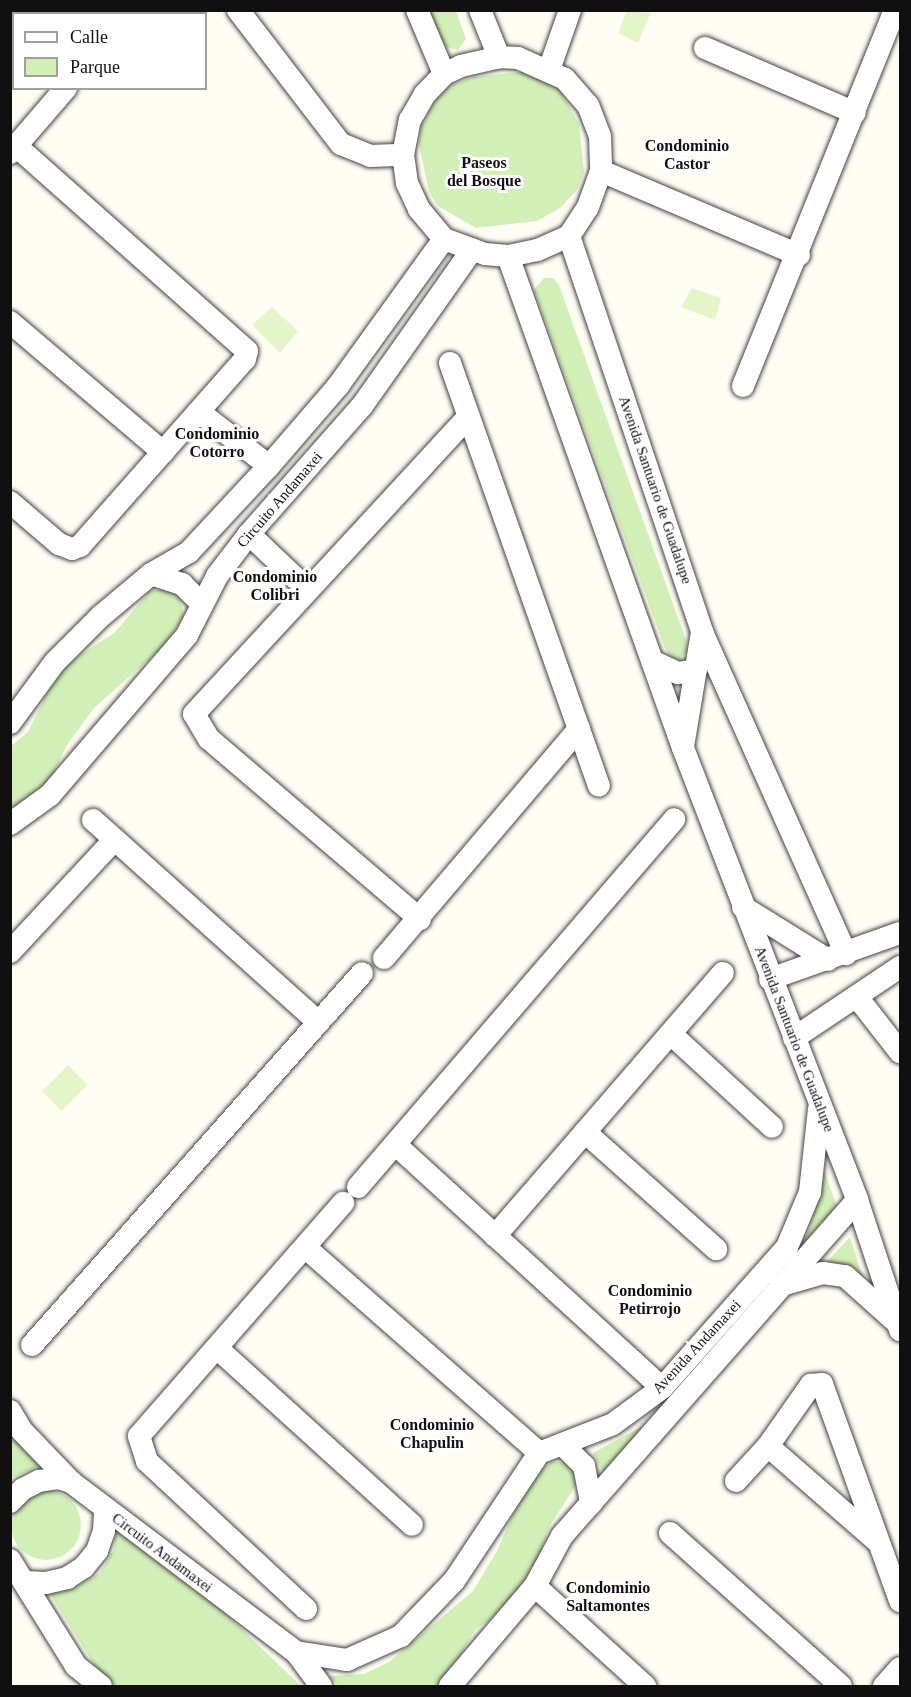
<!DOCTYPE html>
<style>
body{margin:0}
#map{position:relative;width:911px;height:1697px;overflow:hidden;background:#fffdf3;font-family:"Times New Roman",serif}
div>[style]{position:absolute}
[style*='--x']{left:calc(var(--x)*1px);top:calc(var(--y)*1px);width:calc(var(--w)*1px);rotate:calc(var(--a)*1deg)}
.green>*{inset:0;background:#d2efb7}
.round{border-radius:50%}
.pitch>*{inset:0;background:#e5f5ca;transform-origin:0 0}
.roads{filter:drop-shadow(0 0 2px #434343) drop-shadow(0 0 2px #434343)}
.minor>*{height:22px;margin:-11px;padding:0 11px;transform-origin:11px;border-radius:11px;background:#fff}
span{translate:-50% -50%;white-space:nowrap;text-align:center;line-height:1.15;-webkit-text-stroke:6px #fff;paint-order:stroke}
.street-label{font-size:15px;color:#101010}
.neighbourhood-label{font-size:16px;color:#101010;font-weight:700}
.frame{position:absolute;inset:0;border:12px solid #101010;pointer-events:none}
.legend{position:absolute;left:12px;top:12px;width:195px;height:78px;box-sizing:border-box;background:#fff;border:2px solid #9f9f9f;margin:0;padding:8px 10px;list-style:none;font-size:18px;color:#101010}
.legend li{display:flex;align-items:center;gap:12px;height:30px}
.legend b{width:30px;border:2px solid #9f9f9f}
</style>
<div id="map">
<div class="green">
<i style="clip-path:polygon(429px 11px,456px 11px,466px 39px,458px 50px,446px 47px)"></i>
<i style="clip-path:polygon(530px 71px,556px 83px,579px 124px,584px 172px,577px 190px,560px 208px,537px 221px,476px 228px,438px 206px,429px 192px,419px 144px,421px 127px,438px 95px,452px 85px,473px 77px)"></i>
<i style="clip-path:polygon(544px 278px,553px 278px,559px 285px,686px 640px,687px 651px,680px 659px,671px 658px,665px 648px,534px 290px)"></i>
<i style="clip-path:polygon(166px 589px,180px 598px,184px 616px,164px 646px,94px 708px,67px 745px,51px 778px,28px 799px,11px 808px,11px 746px,28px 732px,59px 669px,114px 633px,150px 591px)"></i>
<i style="clip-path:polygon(824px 1170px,838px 1210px,795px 1259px,811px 1225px)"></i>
<i style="clip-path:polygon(850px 1237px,864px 1281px,820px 1269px)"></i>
<i style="clip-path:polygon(673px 1397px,605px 1475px,593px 1453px,644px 1425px)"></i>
<i style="clip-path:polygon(10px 1433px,39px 1466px,11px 1478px,10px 1478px)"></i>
<i style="clip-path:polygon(552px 1462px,564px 1462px,574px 1470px,578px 1482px,549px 1527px,531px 1582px,517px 1599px,475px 1630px,446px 1680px,438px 1686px,339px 1686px,328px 1676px,364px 1674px,389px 1662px,473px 1591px,497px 1551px,517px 1505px,540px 1471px)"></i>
<i class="round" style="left:11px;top:1490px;width:70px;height:70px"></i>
<i style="clip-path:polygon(116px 1531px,178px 1568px,301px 1686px,116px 1686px,94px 1665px,49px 1592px,76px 1587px,100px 1573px,114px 1549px)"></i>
</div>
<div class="pitch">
<i style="clip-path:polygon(627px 11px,651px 13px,638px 43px,618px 33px)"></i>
<i style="clip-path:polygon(692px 288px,721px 298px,715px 320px,681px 307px)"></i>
<i style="clip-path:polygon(272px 307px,298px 331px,280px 353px,252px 325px)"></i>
<i style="left:68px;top:1065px;width:28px;height:37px;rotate:45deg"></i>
</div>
<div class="roads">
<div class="minor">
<i style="--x:238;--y:10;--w:169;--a:52.5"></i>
<i style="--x:341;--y:144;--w:31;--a:22"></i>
<i style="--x:370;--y:156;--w:33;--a:-2"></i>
<i style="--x:417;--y:10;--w:69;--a:67.1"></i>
<i style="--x:480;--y:10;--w:51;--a:68"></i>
<i style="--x:705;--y:48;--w:163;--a:23.4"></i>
<i style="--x:499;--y:57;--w:19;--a:3"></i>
<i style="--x:518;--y:58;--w:51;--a:24.1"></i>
<i style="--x:565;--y:79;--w:35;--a:49"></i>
<i style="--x:588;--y:105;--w:34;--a:69"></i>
<i style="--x:600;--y:137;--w:34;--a:88"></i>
<i style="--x:601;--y:171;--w:38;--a:110"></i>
<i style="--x:588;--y:207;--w:35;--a:123"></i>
<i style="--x:569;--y:236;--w:35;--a:156"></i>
<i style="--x:537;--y:250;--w:30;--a:168"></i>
<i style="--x:508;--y:256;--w:23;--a:-175"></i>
<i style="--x:485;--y:254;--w:44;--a:-159.9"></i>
<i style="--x:444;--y:239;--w:39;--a:-130"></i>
<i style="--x:419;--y:209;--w:29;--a:-115"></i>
<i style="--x:407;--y:183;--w:28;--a:-98"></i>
<i style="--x:403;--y:155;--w:36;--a:-79"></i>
<i style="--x:410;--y:120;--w:30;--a:-60"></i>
<i style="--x:425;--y:94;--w:28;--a:-46"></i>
<i style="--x:444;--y:74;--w:19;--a:-25"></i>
<i style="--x:461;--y:66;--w:39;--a:-13"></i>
<i style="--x:549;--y:70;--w:64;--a:-70.7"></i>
<i style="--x:10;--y:153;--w:86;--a:-49.3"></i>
<i style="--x:601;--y:171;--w:215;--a:23"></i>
<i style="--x:569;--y:236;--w:418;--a:71.4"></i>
<i style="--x:702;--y:632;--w:117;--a:99.4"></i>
<i style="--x:508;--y:256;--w:522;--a:70.42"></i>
<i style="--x:683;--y:748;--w:484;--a:68.9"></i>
<i style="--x:857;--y:1200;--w:137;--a:71.7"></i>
<i style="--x:10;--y:322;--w:201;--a:40.4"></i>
<i style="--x:450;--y:363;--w:448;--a:70.6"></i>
<i style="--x:743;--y:386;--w:406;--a:-68"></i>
<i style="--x:199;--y:412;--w:88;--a:37.6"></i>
<i style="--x:10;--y:502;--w:65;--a:40.6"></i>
<i style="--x:59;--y:544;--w:14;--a:21"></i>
<i style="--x:72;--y:549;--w:9;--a:-21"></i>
<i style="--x:80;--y:546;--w:249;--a:-48.6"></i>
<i style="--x:245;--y:359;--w:8;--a:-76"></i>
<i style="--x:247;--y:351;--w:309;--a:-138.4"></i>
<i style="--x:249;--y:534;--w:79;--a:43.5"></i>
<i style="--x:151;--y:574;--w:33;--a:18"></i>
<i style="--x:182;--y:584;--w:28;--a:45"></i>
<i style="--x:702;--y:632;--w:353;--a:65.9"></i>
<i style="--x:652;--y:661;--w:29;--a:25"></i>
<i style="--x:678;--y:673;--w:18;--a:-9"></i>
<i style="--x:10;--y:723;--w:76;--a:-53.6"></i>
<i style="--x:55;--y:662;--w:65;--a:-45"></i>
<i style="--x:101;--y:616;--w:65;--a:-40"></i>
<i style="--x:151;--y:574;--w:44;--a:-30.1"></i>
<i style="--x:189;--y:552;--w:117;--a:-47.1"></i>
<i style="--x:269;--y:466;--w:106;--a:-49.2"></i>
<i style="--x:338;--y:386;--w:181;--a:-54.2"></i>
<i style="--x:93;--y:820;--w:302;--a:41.9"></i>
<i style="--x:10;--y:824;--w:49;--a:-35.9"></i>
<i style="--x:50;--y:795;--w:211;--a:-49.4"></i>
<i style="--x:187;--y:635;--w:66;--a:-63"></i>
<i style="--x:217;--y:576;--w:53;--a:-52.7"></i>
<i style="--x:249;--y:534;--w:171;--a:-48.6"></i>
<i style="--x:362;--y:406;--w:191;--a:-54.8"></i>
<i style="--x:743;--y:907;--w:100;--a:31.9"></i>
<i style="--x:420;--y:919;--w:277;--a:-139.5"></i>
<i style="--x:209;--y:739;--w:29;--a:-121"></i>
<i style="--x:194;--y:714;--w:404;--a:-47.3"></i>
<i style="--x:10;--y:952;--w:154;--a:-47.1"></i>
<i style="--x:384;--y:958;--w:301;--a:-49.6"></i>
<i style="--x:770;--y:979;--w:138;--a:-19.5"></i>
<i style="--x:857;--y:997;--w:70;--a:52"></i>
<i style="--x:671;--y:1034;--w:137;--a:42.6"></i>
<i style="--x:794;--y:1038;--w:128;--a:-33.8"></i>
<i style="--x:585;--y:1132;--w:176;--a:41.8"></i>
<i style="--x:396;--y:1145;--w:360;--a:42.4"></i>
<i style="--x:358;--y:1187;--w:485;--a:-49.3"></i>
<i style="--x:495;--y:1236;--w:348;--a:-49.1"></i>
<i style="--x:306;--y:1248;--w:310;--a:41.3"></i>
<i style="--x:782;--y:1285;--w:43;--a:-16.3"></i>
<i style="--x:823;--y:1273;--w:22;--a:8"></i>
<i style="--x:845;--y:1276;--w:66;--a:41.9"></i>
<i style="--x:32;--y:1345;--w:497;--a:-48.4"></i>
<i style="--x:217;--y:1348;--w:263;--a:42.2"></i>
<i style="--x:10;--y:1411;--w:23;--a:59"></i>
<i style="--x:22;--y:1431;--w:71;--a:46.1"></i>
<i style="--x:71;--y:1482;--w:282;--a:37.1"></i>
<i style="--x:296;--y:1652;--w:42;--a:53.7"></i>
<i style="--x:563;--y:1445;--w:30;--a:45"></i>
<i style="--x:584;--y:1466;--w:38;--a:79"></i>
<i style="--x:768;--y:1446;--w:146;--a:41.1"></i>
<i style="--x:736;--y:1481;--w:47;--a:-47.6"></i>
<i style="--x:768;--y:1446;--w:75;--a:-54.8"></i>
<i style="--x:811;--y:1385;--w:11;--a:-5"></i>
<i style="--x:822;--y:1384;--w:231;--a:70.2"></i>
<i style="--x:10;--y:1502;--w:18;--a:-45"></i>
<i style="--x:23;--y:1489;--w:18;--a:-27"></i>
<i style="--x:39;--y:1481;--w:19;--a:-9"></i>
<i style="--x:58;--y:1478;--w:14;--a:17"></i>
<i style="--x:670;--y:1533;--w:229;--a:41.8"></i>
<i style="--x:10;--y:1560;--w:125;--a:58.1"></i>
<i style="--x:76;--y:1666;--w:32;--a:39"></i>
<i style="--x:25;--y:1582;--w:21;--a:3"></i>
<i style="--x:46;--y:1583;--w:22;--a:-13"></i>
<i style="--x:67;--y:1578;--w:20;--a:-33"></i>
<i style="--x:84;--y:1567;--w:21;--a:-51"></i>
<i style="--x:97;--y:1551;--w:21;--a:-71"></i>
<i style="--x:104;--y:1531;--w:21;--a:-87"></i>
<i style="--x:535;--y:1586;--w:149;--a:42.3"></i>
<i style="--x:306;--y:1609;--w:217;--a:-137.1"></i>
<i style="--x:147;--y:1461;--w:26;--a:-108"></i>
<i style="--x:139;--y:1436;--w:310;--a:-48.8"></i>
<i style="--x:296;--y:1652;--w:52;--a:8.9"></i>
<i style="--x:347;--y:1660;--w:59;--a:-24"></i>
<i style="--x:401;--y:1636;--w:76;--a:-46.1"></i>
<i style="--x:454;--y:1581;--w:154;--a:-56.4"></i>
<i style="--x:539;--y:1453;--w:79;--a:-21.4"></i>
<i style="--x:613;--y:1424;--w:61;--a:-36.3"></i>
<i style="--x:662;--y:1388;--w:188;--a:-48.4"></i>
<i style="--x:787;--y:1247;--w:60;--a:-67.3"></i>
<i style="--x:810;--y:1192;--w:83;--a:-83.8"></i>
<i style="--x:450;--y:1686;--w:131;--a:-49.6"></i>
<i style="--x:535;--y:1586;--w:57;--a:-61.6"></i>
<i style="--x:562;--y:1536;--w:447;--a:-48.7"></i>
<i style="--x:884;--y:1686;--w:24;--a:-48"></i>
</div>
</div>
<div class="street-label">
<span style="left:655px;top:490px;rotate:71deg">Avenida Santuario de Guadalupe</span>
<span style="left:280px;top:500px;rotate:-49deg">Circuito Andamaxei</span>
<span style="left:794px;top:1039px;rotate:69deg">Avenida Santuario de Guadalupe</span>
<span style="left:697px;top:1347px;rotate:-47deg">Avenida Andamaxei</span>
<span style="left:162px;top:1553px;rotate:37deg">Circuito Andamaxei</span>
</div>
<div class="neighbourhood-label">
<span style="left:687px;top:155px">Condominio<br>Castor</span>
<span style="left:484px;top:172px">Paseos<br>del Bosque</span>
<span style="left:217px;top:443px">Condominio<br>Cotorro</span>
<span style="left:275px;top:586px">Condominio<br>Colibri</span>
<span style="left:650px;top:1300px">Condominio<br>Petirrojo</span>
<span style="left:432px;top:1434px">Condominio<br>Chapulin</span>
<span style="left:608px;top:1597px">Condominio<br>Saltamontes</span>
</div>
<div class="frame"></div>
<ul class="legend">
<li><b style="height:8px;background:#fff"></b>Calle</li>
<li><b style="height:16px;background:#d2efb7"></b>Parque</li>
</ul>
</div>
